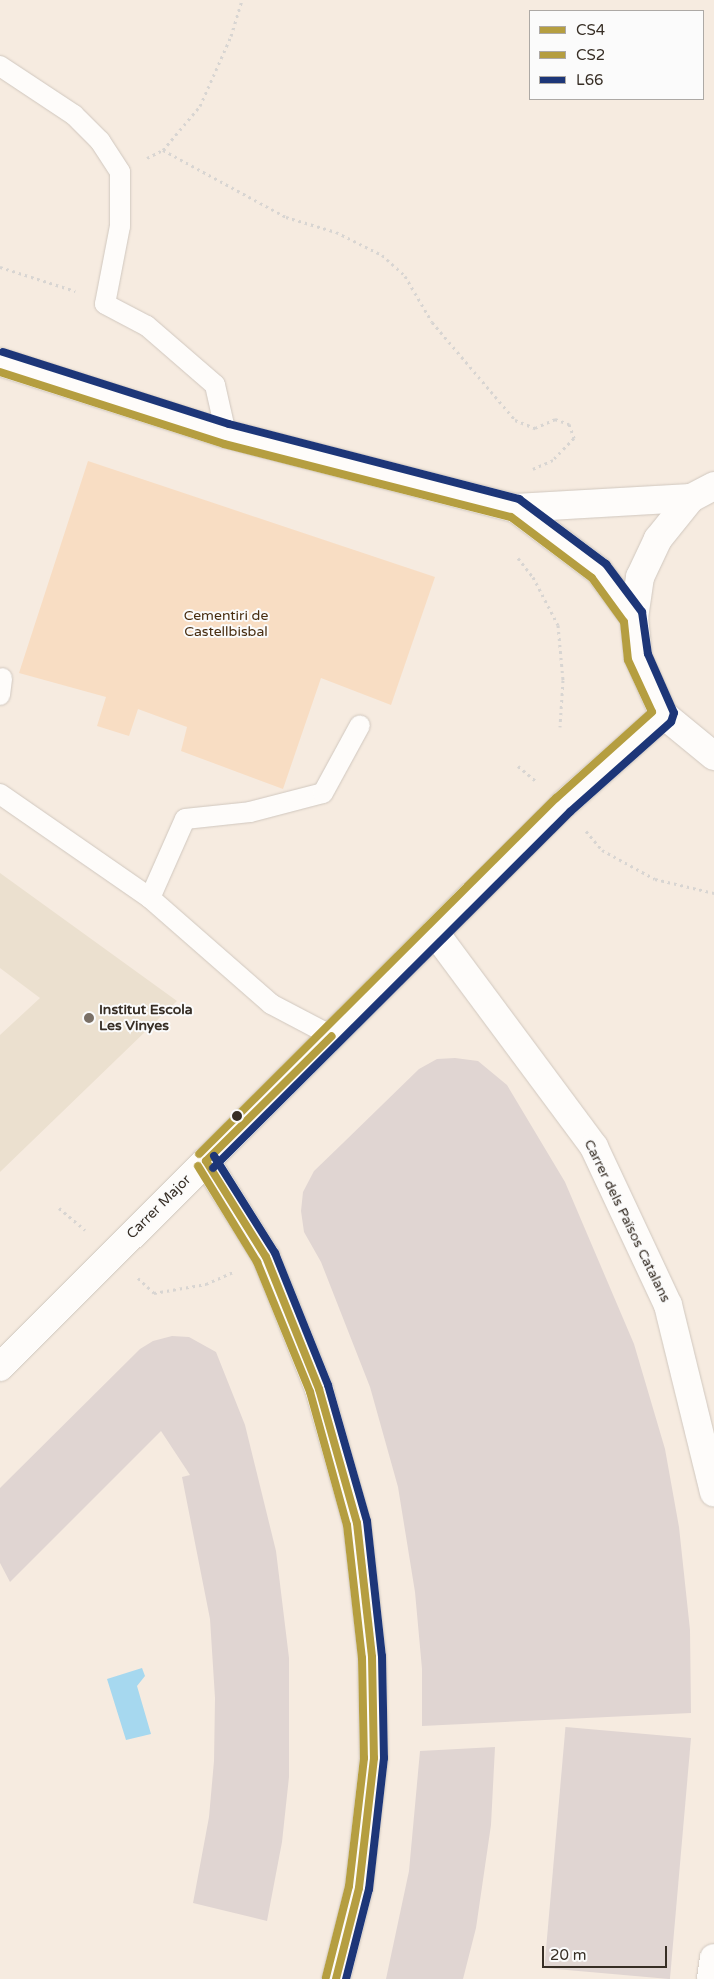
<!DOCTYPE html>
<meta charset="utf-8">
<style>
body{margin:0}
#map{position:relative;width:714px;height:1979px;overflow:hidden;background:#f6ebe0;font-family:"Varela Round",sans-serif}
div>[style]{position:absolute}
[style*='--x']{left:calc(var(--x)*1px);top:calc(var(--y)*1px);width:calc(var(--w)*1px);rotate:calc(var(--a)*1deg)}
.education>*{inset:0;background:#ebe0cf}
.green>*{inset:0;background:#f8ddc3}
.water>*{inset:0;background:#a6d8ef}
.building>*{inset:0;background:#e0d5d2;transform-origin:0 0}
.path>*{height:3px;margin-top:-1.5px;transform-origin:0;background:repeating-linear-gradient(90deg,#d8d5d2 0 2.5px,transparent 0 6.5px)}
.roads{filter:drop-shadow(0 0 1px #d0c7be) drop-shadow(0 0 1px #d0c7be)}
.service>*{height:20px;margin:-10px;padding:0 10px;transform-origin:10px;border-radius:10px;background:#fefcfa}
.minor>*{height:28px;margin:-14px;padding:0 14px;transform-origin:14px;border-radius:14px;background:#fefcfa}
.tertiary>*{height:28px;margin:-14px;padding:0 14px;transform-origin:14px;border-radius:14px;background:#fefcfa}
.bus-1>*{height:8px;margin:-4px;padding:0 4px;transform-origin:4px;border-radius:4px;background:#b59e40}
.bus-2>*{height:8px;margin:-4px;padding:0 4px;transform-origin:4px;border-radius:4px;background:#b59e40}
.bus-3>*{height:8px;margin:-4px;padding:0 4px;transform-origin:4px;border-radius:4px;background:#1d3678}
.dots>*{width:14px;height:14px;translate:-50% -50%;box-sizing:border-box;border:2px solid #fbfbfb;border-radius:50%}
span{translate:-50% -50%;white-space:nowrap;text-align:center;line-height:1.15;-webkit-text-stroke:4px #fbfbfb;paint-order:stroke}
.park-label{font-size:14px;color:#482d10}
.poi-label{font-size:14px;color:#372e25;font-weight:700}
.left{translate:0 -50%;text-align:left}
.street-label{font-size:14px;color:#372e25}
.legend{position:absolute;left:529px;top:10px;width:175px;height:90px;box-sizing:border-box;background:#fbfbfb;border:1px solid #ada9a5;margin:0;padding:6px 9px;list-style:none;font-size:15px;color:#372e25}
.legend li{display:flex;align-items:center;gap:10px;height:25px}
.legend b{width:25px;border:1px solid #ada9a5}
.scale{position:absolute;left:542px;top:1946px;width:125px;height:22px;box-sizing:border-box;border:2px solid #372e25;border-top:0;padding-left:6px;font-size:15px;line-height:18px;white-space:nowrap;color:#372e25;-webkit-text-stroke:4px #fbfbfb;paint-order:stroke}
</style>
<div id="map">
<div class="education">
<i style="clip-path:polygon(0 873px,177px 1001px,0 1172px,0 1035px,40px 998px,0 968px)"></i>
</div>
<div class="green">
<i style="clip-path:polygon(88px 461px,435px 577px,391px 705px,321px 678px,283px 789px,181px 751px,187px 727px,138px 709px,129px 736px,97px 726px,106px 697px,19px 673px)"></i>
</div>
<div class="water">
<i style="clip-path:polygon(142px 1668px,145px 1676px,137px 1686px,151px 1734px,126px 1740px,107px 1679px)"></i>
</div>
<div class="building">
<i style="clip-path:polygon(455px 1058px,478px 1061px,507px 1085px,565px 1182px,634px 1344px,665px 1449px,679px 1527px,690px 1630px,691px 1713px,422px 1726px,422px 1669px,415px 1592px,398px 1487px,370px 1387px,321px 1262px,304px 1232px,301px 1211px,303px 1192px,314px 1171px,343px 1143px,419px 1069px,437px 1059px)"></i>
<i style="clip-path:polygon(172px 1336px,189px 1337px,216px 1352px,245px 1425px,276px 1551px,289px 1658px,289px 1777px,282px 1842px,267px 1921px,193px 1903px,209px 1817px,214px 1761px,215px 1698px,210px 1619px,182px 1477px,190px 1475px,161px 1431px,10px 1582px,0 1563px,0 1488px,140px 1349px,153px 1341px)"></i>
<i style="left:691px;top:1738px;width:242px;height:126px;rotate:95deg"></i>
<i style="clip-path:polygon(495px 1747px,491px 1825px,476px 1928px,463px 1979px,386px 1979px,409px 1871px,420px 1751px)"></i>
</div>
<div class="path">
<i style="--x:163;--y:150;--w:140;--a:28.6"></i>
<i style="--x:286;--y:217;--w:52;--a:16.7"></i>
<i style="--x:336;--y:232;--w:51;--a:26.6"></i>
<i style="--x:382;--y:255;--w:31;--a:42"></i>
<i style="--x:405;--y:276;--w:53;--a:59.6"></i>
<i style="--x:432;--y:322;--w:128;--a:49.7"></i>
<i style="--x:515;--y:420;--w:22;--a:22"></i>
<i style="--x:535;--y:428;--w:22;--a:-24"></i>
<i style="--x:555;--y:419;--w:15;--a:20"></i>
<i style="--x:569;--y:424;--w:15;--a:70"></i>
<i style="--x:574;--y:438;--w:30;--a:134"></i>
<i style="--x:553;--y:460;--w:22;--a:156"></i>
<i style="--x:147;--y:158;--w:18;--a:-27"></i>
<i style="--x:163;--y:150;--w:57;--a:-49.9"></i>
<i style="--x:200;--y:106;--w:77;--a:-66.1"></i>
<i style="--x:231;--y:36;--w:38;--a:-73"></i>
<i style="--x:0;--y:267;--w:79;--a:17.7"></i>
<i style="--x:518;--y:558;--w:24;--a:52"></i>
<i style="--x:533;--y:577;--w:54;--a:62.5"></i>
<i style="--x:558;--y:625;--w:55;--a:84.8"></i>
<i style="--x:563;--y:680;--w:47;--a:93.7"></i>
<i style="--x:518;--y:766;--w:25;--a:40"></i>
<i style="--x:586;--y:831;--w:25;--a:50"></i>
<i style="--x:602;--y:850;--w:60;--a:28.7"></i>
<i style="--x:655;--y:879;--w:61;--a:13.3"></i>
<i style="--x:59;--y:1208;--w:34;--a:40"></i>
<i style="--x:138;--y:1278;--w:22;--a:43"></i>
<i style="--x:154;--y:1293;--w:53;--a:-9.8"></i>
<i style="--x:206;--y:1284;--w:30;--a:-24"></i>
</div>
<div class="roads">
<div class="service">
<i style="--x:0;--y:66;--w:89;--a:33.5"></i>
<i style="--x:74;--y:115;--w:37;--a:45"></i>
<i style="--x:100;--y:141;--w:37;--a:57"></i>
<i style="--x:120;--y:172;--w:54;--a:90"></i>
<i style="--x:120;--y:226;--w:79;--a:100.9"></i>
<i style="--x:105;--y:304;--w:47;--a:27.6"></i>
<i style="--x:147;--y:326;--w:90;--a:40.9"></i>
<i style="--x:215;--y:385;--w:50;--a:77.3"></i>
<i style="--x:0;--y:695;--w:17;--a:-83"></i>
<i style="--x:0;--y:794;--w:183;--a:34.7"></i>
<i style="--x:150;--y:898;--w:86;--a:-66.1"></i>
<i style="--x:185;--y:819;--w:65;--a:-6.1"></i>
<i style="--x:250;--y:812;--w:75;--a:-14.6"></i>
<i style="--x:323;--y:793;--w:77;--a:-61.4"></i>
<i style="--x:150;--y:898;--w:161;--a:41.2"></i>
<i style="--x:271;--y:1004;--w:69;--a:27.7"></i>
</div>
<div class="minor">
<i style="--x:436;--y:934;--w:265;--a:53.4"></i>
<i style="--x:594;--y:1147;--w:174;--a:64.9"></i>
<i style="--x:668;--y:1305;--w:193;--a:76.2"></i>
<i style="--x:206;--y:1161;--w:113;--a:58"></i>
<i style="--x:266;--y:1257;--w:142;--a:68.1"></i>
<i style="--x:319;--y:1389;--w:139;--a:74.2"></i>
<i style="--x:357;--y:1523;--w:135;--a:83.6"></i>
<i style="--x:372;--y:1657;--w:101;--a:88.9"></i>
<i style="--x:374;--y:1758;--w:131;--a:96.6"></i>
<i style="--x:359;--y:1888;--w:94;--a:104.2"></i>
<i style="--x:0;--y:1367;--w:795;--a:-44.95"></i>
<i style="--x:563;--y:805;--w:135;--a:-41.7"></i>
<i style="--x:711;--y:1979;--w:21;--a:-82"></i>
</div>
<div class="tertiary">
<i style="--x:0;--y:362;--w:237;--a:17.7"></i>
<i style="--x:226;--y:434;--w:298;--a:14.4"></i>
<i style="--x:515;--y:508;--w:176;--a:-3.3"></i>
<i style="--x:714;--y:486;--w:26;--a:152"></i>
<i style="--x:691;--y:498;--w:53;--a:128.8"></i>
<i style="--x:658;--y:539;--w:42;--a:115.3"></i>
<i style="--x:640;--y:577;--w:41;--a:98.3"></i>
<i style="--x:634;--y:618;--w:39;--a:84"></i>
<i style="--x:638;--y:657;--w:64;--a:65.9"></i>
<i style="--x:664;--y:715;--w:65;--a:39.4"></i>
<i style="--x:515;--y:508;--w:105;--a:36.9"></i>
<i style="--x:599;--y:571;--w:59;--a:53.3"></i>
</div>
</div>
<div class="bus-1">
<i style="--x:206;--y:1161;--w:113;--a:58"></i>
<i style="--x:266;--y:1257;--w:142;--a:68.1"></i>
<i style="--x:319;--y:1389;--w:139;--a:74.2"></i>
<i style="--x:357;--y:1523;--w:135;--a:83.6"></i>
<i style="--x:372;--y:1657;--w:101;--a:88.9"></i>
<i style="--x:374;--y:1758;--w:131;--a:96.6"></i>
<i style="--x:359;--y:1888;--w:94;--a:104.2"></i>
<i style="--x:206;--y:1161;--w:177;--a:-44.8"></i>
</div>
<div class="bus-2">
<i style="--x:0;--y:372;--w:235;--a:17.8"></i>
<i style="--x:224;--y:444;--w:296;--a:14.3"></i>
<i style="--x:511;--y:517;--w:101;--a:37"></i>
<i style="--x:592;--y:578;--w:54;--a:54"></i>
<i style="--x:624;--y:622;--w:38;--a:84"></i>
<i style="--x:628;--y:660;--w:57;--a:65.2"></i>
<i style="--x:652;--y:712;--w:129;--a:138.1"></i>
<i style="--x:556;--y:798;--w:504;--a:135.08"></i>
<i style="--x:198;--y:1166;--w:113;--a:58.4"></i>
<i style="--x:257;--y:1262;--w:140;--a:67.8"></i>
<i style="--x:310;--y:1392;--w:138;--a:74.5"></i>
<i style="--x:347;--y:1525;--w:134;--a:83.6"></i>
<i style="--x:362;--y:1658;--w:100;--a:88.9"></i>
<i style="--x:364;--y:1758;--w:129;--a:96.7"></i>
<i style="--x:349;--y:1886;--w:94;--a:104.2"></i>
</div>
<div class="bus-3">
<i style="--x:3;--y:352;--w:237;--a:17.7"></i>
<i style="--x:229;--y:424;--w:300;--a:14.5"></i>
<i style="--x:519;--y:499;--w:109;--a:36.8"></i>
<i style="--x:606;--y:564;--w:60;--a:53.1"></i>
<i style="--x:642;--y:612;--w:42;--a:81.9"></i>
<i style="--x:648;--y:654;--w:64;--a:66.2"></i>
<i style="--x:674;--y:713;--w:9;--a:108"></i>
<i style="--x:671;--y:722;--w:135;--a:138.3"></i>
<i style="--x:570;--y:812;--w:504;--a:135.08"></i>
<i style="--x:214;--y:1156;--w:115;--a:57.8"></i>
<i style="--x:275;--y:1253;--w:142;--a:68.1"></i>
<i style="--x:328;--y:1385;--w:141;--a:74"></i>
<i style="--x:367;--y:1521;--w:136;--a:83.7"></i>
<i style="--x:382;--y:1656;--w:102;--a:88.9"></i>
<i style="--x:384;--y:1758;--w:132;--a:96.5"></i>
<i style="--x:369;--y:1889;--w:93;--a:104.3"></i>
</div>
<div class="dots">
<i style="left:89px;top:1018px;background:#7a7066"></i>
<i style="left:237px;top:1116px;background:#372e25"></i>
</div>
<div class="park-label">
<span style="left:226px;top:624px">Cementiri de<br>Castellbisbal</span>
</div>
<div class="poi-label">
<span class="left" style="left:99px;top:1018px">Institut Escola<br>Les Vinyes</span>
</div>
<div class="street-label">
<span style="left:159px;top:1207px;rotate:-45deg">Carrer Major</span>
<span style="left:627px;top:1221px;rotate:64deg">Carrer dels Països Catalans</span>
</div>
<ul class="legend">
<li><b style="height:6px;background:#b59e40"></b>CS4</li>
<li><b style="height:6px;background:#b59e40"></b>CS2</li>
<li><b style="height:6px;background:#1d3678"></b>L66</li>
</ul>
<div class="scale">20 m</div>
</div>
